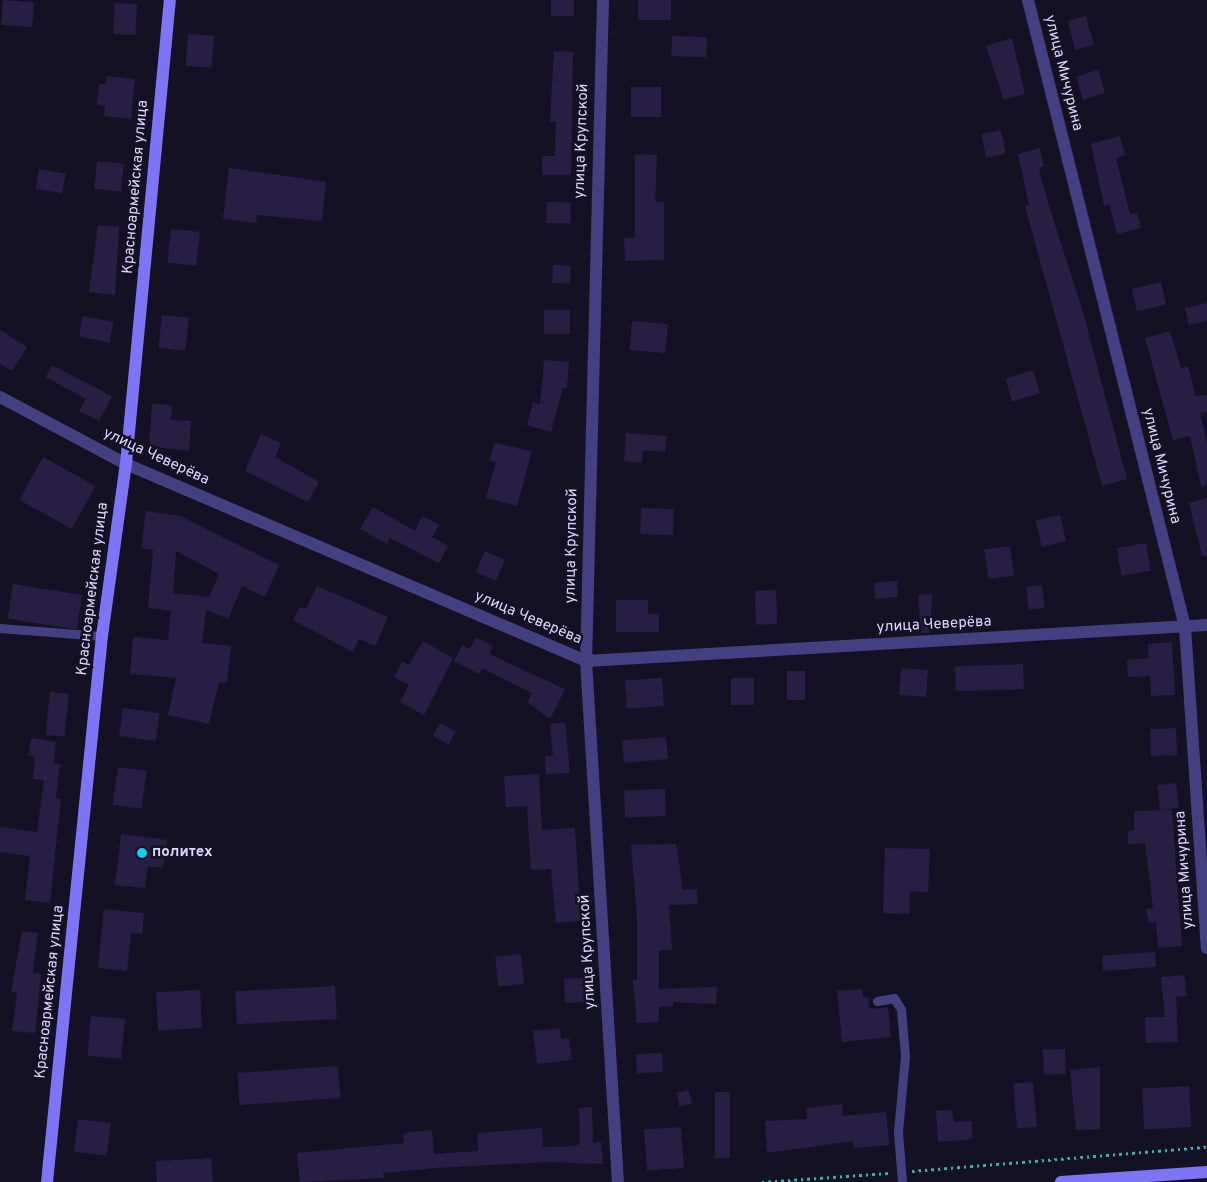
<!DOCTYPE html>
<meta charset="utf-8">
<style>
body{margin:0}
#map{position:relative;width:1207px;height:1182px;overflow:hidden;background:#151125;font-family:Overpass,sans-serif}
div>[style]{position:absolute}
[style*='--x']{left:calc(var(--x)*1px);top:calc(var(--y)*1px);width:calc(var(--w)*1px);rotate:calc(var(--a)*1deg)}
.building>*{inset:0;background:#271e44;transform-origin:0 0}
.path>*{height:3px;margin-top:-1.5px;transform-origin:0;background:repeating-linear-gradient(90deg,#38b0ad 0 2.5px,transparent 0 6.5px)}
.service>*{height:9px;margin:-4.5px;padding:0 4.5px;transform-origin:4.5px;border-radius:4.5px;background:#443f80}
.minor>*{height:12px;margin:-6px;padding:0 6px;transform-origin:6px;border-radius:6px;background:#443f80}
.tertiary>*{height:12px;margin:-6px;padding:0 6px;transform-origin:6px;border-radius:6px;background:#443f80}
.secondary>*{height:12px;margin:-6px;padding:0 6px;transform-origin:6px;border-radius:6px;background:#7d75f6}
.dots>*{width:14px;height:14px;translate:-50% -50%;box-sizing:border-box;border:2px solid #151125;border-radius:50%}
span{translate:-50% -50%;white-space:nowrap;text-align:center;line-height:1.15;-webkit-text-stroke:5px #151125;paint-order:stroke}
.street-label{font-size:15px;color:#ddd7fc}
.poi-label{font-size:15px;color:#ddd7fc;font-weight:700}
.left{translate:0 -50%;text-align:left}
</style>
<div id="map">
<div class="building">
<i style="left:3px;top:0;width:31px;height:25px;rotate:4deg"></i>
<i style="left:551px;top:0;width:23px;height:16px"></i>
<i style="left:638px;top:0;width:33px;height:20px"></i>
<i style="left:115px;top:3px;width:22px;height:31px;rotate:3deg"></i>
<i style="left:1086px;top:16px;width:30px;height:19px;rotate:75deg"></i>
<i style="left:188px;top:34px;width:26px;height:32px;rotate:4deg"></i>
<i style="left:672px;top:36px;width:35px;height:20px;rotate:2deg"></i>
<i style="clip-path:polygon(1012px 38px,1025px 94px,1004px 100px,986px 46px)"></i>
<i style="clip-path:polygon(554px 51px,573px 52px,571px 175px,542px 175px,542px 156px,555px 156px,556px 122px,550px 122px)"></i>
<i style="left:1098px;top:70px;width:24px;height:23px;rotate:73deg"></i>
<i style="clip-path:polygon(107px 76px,135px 79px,131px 119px,104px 116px,105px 106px,97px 105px,99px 84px,106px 84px)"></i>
<i style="left:631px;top:87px;width:30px;height:30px"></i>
<i style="left:1001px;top:130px;width:24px;height:20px;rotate:78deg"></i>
<i style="clip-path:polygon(1120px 136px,1125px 155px,1116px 158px,1130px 214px,1137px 213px,1141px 228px,1117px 234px,1109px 204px,1104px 206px,1091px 144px)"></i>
<i style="clip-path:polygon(1040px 148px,1044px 166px,1039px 168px,1047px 200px,1081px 305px,1127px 479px,1102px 486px,1025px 206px,1029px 205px,1018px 154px)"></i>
<i style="clip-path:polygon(635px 154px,657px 155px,655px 202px,664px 202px,664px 260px,625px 261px,624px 238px,635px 238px)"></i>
<i style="left:97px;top:161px;width:27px;height:28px;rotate:6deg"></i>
<i style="clip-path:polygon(229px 168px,326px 182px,322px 221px,257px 215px,256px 223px,223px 219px)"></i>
<i style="left:39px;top:169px;width:27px;height:20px;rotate:10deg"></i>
<i style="left:547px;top:202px;width:24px;height:21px;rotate:2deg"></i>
<i style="clip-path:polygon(98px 225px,119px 227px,115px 295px,89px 292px)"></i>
<i style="left:171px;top:229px;width:29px;height:34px;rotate:6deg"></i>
<i style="left:553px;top:265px;width:18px;height:18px;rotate:3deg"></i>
<i style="left:1161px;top:282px;width:23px;height:30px;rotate:77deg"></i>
<i style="clip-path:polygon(1207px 303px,1207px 321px,1189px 325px,1185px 308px)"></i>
<i style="left:544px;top:310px;width:26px;height:24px"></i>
<i style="left:162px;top:315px;width:27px;height:33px;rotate:6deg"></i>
<i style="left:83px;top:316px;width:31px;height:21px;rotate:11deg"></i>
<i style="left:632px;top:321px;width:36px;height:29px;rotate:5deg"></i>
<i style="clip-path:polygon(0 330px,27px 347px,12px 371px,0 364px)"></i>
<i style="clip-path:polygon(1170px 331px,1181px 368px,1188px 366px,1196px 396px,1207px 395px,1207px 412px,1200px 413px,1207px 443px,1207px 485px,1201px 486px,1190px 436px,1173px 440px,1145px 338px)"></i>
<i style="clip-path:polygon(544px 360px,569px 362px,567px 388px,563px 388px,551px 432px,527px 425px,533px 402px,540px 404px)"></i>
<i style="clip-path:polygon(52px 365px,112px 396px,99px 421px,79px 411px,86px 399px,46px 377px)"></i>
<i style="left:1033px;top:370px;width:24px;height:29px;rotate:73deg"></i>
<i style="clip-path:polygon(152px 404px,172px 405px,171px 420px,191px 421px,189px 451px,149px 446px)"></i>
<i style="clip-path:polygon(626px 433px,667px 436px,665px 452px,643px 450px,642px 463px,624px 461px)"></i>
<i style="clip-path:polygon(261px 434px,281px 443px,275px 457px,319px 482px,308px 502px,245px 471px)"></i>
<i style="clip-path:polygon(494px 443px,532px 451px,517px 506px,486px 498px,496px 462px,490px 461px)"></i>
<i style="left:43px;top:457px;width:60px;height:49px;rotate:29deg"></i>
<i style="clip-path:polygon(1207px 498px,1207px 556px,1202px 556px,1189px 503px)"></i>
<i style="clip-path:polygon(373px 507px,415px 531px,422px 516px,439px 525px,432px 537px,448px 546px,439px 563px,390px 538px,387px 544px,360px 529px)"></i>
<i style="left:641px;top:508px;width:33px;height:26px;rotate:2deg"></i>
<i style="clip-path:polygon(evenodd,146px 511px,180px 516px,279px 565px,265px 597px,242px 586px,228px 619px,206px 610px,202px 643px,231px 646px,227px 683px,219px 682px,209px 724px,168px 715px,176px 678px,130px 674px,133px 637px,168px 640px,171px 611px,148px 608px,153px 550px,141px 548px,146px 511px,176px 551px,219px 574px,209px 597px,173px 593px,176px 551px)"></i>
<i style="left:1060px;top:515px;width:27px;height:25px;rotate:77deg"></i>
<i style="left:1146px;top:543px;width:28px;height:30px;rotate:80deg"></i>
<i style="left:1010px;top:546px;width:30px;height:26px;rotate:82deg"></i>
<i style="left:485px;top:551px;width:22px;height:23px;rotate:24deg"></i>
<i style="left:897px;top:581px;width:16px;height:23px;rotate:86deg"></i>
<i style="left:13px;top:584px;width:70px;height:35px;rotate:9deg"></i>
<i style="left:1042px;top:585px;width:23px;height:16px;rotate:83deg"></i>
<i style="clip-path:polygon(317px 586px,388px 617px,375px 646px,359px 639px,353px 652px,293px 620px,300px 607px,306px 609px)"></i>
<i style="left:776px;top:590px;width:34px;height:21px;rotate:88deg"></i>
<i style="clip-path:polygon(932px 594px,930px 633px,921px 633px,918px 595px)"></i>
<i style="clip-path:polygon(616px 600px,648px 600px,648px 614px,659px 614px,659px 632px,616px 632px)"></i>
<i style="clip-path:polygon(476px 637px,493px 646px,489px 654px,565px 689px,550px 719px,527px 702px,532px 693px,482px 668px,479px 674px,454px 661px,462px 645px,470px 649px)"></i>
<i style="clip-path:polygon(423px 641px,453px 658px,424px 715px,400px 702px,409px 685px,394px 677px,402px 661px,409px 665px)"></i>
<i style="clip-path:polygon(1172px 642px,1175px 695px,1151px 696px,1150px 676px,1128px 677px,1127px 660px,1149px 658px,1148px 644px)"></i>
<i style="left:1023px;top:664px;width:25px;height:68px;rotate:88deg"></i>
<i style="left:901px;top:668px;width:27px;height:27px;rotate:4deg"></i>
<i style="left:787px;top:671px;width:18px;height:29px"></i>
<i style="left:662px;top:678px;width:28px;height:37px;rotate:86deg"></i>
<i style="left:731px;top:678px;width:23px;height:27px"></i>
<i style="left:50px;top:692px;width:19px;height:43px;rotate:6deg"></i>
<i style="left:123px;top:708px;width:37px;height:28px;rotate:8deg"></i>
<i style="clip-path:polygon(565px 722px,570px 773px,546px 774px,545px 756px,553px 756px,550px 724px)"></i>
<i style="left:440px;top:723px;width:18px;height:15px;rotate:29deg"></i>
<i style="left:1176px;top:728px;width:27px;height:26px;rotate:88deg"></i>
<i style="left:666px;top:737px;width:22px;height:44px;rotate:85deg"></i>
<i style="clip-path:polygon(31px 738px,56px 742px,53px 763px,60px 764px,56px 798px,61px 799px,50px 903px,25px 900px,30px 856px,0 852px,0 827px,37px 832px,44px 780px,33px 779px,35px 757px,28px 756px)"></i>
<i style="left:118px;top:767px;width:29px;height:38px;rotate:8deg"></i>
<i style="clip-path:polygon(539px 774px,542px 830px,575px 828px,581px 921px,556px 923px,551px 869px,531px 870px,527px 806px,506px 807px,504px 776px)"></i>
<i style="left:1176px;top:783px;width:25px;height:19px;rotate:83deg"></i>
<i style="left:665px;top:789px;width:27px;height:41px;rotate:88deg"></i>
<i style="clip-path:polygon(1172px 810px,1182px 946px,1158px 948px,1156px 922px,1149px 923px,1146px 909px,1153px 908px,1145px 843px,1128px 844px,1128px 831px,1134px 830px,1134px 811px)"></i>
<i style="clip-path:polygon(121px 834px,167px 840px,163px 868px,148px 866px,145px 888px,115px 885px)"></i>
<i style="clip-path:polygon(676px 844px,683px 890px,697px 889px,698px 904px,669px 905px,672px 950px,659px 950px,659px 989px,717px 987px,716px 1004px,673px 1002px,673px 1006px,659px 1007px,659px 1022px,637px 1023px,633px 980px,637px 980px,637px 916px,631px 845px)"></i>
<i style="clip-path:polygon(885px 848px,930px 849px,928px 892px,910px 891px,909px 914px,883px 913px)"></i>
<i style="clip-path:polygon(104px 909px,144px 913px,142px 934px,131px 933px,127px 971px,98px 968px)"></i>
<i style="clip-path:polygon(22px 931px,38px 933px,33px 973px,41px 974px,35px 1033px,12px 1031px,17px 993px,11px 992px)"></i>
<i style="left:1155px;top:952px;width:15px;height:53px;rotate:86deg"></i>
<i style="left:521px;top:954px;width:30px;height:26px;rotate:84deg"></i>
<i style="clip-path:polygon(1184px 975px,1187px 996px,1176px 997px,1178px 1042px,1146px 1043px,1145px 1017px,1165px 1017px,1161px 977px)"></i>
<i style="left:583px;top:978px;width:24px;height:19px;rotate:88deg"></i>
<i style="left:335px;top:986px;width:33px;height:100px;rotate:87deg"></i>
<i style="clip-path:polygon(862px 989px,863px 997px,868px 997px,870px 1009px,888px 1007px,891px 1037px,842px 1042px,837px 991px)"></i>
<i style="left:200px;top:990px;width:38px;height:44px;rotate:87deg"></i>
<i style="left:91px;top:1016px;width:34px;height:40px;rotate:5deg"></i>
<i style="clip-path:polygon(560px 1028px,561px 1039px,569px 1038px,572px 1060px,537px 1064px,533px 1031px)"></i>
<i style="left:1065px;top:1049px;width:25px;height:22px;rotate:88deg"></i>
<i style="left:662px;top:1053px;width:19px;height:26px;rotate:87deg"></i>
<i style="left:338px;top:1066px;width:32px;height:101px;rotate:86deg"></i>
<i style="clip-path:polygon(1100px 1067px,1100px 1129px,1076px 1130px,1070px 1070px)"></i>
<i style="left:1033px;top:1082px;width:45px;height:20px;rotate:85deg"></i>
<i style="left:1189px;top:1086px;width:41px;height:47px;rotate:87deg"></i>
<i style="left:689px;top:1090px;width:14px;height:13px;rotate:78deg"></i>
<i style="left:715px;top:1092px;width:15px;height:66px"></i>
<i style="clip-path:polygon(842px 1104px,843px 1116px,886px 1112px,889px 1145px,853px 1148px,853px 1141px,767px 1153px,765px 1121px,807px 1119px,806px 1108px)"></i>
<i style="clip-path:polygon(592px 1107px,593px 1143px,601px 1142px,603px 1164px,547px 1162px,435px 1168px,383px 1173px,384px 1178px,300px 1182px,297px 1153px,404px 1143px,403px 1133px,432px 1130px,434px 1154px,478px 1151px,477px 1133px,542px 1128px,543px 1147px,576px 1146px,580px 1143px,579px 1108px)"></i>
<i style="clip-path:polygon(952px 1110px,954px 1122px,971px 1121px,973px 1139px,938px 1142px,936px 1111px)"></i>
<i style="left:78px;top:1119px;width:33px;height:33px;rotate:7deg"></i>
<i style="left:681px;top:1127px;width:41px;height:37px;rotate:86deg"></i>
<i style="clip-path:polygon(211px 1158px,213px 1182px,157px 1182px,156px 1161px)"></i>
</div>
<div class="path">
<i style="--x:912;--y:1171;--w:296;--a:-4.7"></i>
<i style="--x:762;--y:1182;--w:127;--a:-4.1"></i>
</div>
<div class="service">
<i style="--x:0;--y:628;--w:102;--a:4.5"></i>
<i style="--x:877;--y:1001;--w:17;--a:-10"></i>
<i style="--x:894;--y:998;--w:13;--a:58"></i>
<i style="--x:901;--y:1009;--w:47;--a:85.1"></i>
<i style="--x:905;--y:1056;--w:76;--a:95.3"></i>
<i style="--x:898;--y:1132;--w:50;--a:85.4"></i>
</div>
<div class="minor">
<i style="--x:603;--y:0;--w:661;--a:91.47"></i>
<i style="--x:586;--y:661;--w:522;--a:86.49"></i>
<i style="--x:1028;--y:0;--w:646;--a:75.94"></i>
<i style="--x:1185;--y:627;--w:322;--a:86.1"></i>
</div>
<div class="tertiary">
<i style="--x:0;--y:397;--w:143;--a:28"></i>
<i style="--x:126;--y:464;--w:500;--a:23.18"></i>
<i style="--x:586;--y:661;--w:622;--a:-3.32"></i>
</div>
<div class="secondary">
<i style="--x:47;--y:1182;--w:549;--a:-84.25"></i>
<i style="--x:102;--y:636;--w:174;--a:-82.1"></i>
<i style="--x:126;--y:464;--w:466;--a:-84.6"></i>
<i style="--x:1061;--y:1182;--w:146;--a:-3.9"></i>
</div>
<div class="dots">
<i style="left:142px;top:853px;background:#10d0ef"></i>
</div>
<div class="street-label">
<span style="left:1063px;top:73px;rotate:76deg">улица Мичурина</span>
<span style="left:582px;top:141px;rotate:-88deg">улица Крупской</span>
<span style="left:136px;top:187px;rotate:-85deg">Красноармейская улица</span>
<span style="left:156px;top:457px;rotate:25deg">улица Чеверёва</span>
<span style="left:1161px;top:466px;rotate:76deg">улица Мичурина</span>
<span style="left:572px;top:546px;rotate:-89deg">улица Крупской</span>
<span style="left:93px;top:589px;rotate:-83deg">Красноармейская улица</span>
<span style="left:528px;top:618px;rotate:23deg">улица Чеверёва</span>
<span style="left:934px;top:625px;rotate:-3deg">улица Чеверёва</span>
<span style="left:1185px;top:870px;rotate:-94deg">улица Мичурина</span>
<span style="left:588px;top:952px;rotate:-93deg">улица Крупской</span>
<span style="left:50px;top:992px;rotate:-84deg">Красноармейская улица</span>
</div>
<div class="poi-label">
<span class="left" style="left:152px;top:853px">политех</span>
</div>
</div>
